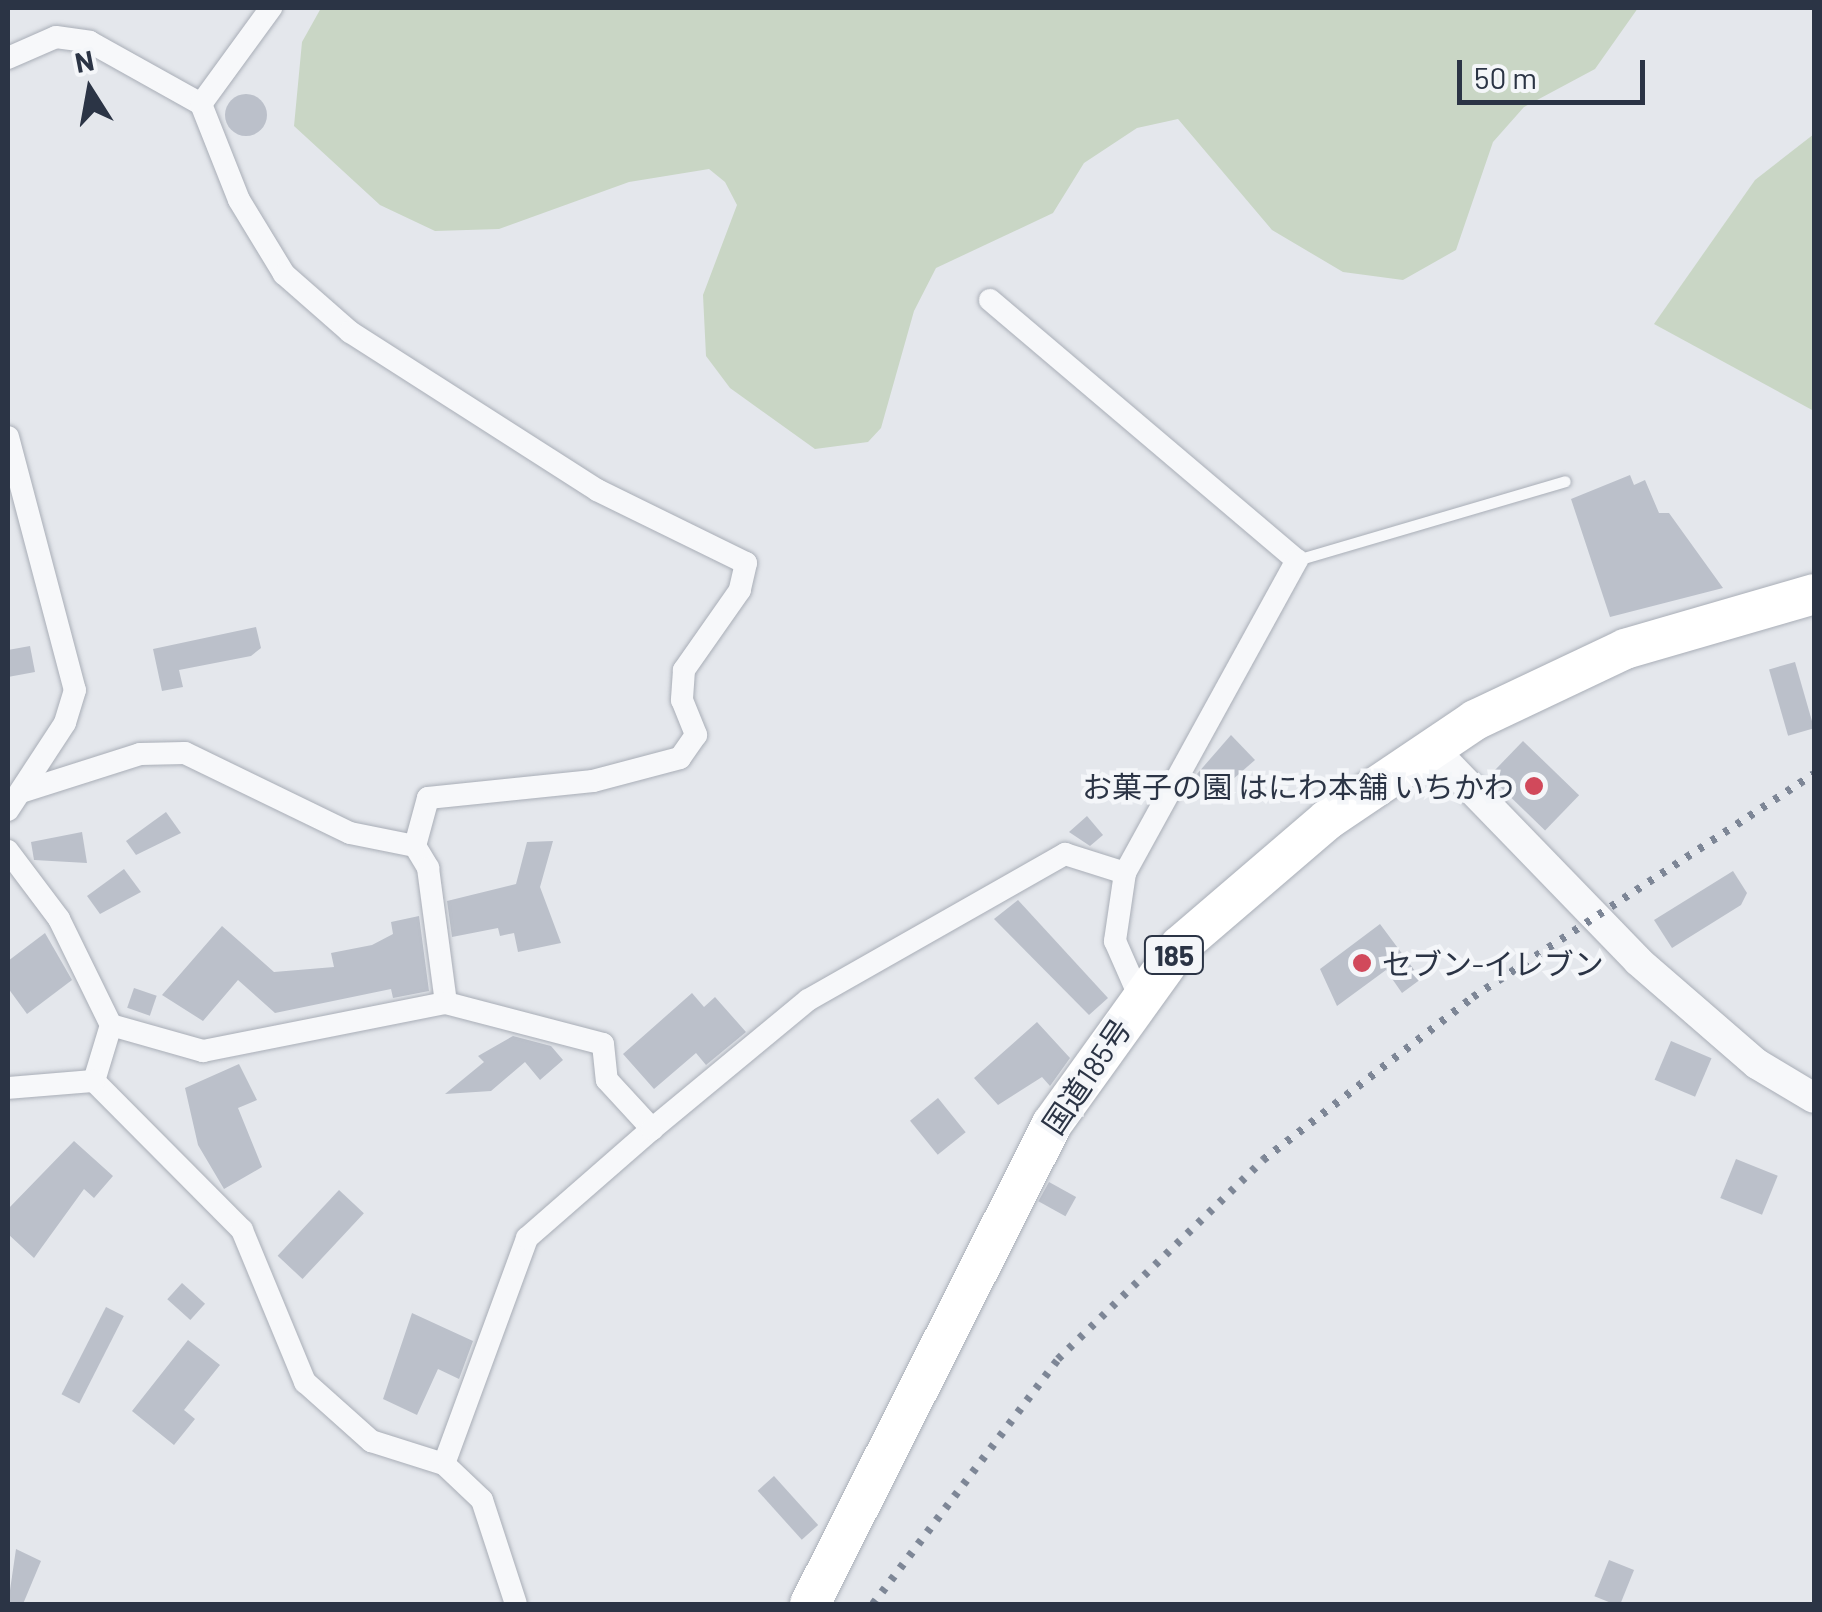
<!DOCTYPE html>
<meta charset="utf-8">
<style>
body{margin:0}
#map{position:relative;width:1822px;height:1612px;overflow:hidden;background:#e4e7ec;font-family:Barlow,"Noto Sans JP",sans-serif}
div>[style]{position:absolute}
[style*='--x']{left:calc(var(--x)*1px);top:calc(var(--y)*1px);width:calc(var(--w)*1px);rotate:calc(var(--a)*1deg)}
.green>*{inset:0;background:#c9d6c5}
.building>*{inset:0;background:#bbc0ca;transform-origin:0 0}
.round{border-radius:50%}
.roads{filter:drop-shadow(0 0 2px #a9aeb7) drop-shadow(0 0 2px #a9aeb7)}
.service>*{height:11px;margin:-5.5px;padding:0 5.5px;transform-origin:5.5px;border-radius:5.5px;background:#f7f8fa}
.minor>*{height:22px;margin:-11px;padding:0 11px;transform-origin:11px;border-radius:11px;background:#f7f8fa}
.tertiary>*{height:30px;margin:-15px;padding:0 15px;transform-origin:15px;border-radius:15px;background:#f7f8fa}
.trunk>*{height:40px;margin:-20px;padding:0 20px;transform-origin:20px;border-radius:20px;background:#fff}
.rail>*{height:8px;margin-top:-4px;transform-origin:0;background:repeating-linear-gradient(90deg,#7d8696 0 5px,transparent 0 15px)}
.dots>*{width:28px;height:28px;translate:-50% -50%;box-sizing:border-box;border:5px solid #f4f6f9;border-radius:50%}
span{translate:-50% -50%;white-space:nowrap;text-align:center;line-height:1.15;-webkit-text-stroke:9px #f4f6f9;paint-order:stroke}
.shield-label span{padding:2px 8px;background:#f4f6f9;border:2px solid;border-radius:8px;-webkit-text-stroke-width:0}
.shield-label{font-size:28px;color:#2b3445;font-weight:700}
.poi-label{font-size:30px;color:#2b3445}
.right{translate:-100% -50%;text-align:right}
.left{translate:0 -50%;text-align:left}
.street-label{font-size:30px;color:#2b3445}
.frame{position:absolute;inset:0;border:10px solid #2b3445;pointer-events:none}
.north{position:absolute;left:40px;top:40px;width:100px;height:100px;-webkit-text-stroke:8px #f4f6f9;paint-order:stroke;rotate:349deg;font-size:28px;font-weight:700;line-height:40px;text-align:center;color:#2b3445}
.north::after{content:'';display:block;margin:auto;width:35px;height:45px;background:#2b3445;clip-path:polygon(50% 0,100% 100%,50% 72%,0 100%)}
.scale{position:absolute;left:1457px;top:60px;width:188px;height:45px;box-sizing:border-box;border:5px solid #2b3445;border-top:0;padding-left:12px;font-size:30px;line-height:35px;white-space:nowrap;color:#2b3445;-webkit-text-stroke:8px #f4f6f9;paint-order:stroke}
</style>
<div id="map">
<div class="green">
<i style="clip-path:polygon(321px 8px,1638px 8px,1595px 69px,1524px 107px,1493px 142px,1456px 250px,1403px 280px,1343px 272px,1272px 230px,1178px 119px,1137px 128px,1084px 163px,1053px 213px,936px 268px,914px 311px,881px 428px,868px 442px,815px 449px,730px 388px,706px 356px,703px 295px,737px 205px,725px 182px,709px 169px,629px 182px,499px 229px,435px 231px,380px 205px,294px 126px,302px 42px)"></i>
<i style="clip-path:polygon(1814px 134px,1814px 411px,1654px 324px,1755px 180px)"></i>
</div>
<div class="building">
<i class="round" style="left:225px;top:94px;width:42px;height:42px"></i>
<i style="clip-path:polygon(1630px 475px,1634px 485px,1645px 480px,1659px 513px,1669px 513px,1723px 588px,1610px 617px,1571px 499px)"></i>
<i style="clip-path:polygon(256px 627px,261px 648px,251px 656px,179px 670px,183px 687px,162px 691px,153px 649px)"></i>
<i style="clip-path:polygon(30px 646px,35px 672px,8px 677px,8px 650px)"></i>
<i style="left:1795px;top:662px;width:69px;height:27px;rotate:74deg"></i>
<i style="clip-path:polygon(1231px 735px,1255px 760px,1216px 794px,1197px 774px)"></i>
<i style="left:1523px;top:741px;width:78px;height:49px;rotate:44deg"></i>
<i style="clip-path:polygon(166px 812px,181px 833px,136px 855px,126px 841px)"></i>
<i style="clip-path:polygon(1087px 816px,1103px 835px,1090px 846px,1069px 832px)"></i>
<i style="clip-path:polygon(82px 832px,87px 863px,34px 860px,31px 842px)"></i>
<i style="clip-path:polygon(553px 841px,540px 887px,561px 943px,518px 952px,514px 933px,500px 936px,498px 928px,452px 937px,447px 901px,516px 884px,527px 842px)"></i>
<i style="clip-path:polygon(124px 869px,141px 892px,100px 914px,87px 896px)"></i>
<i style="clip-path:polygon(1733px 871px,1747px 893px,1741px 905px,1672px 948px,1654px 920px)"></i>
<i style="clip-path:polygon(1018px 900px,1108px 998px,1089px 1015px,994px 919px)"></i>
<i style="clip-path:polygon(419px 916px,429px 991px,393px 998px,391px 989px,275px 1013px,238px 980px,203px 1021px,162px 995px,222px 926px,274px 972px,334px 967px,331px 953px,372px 945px,393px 934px,391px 922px)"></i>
<i style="clip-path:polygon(1380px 924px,1421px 979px,1402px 993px,1386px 970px,1337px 1006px,1320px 969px)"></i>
<i style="clip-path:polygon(45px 933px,72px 980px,27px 1014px,8px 988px,8px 961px)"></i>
<i style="left:134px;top:988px;width:24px;height:21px;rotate:19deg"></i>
<i style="clip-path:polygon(692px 993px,704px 1007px,715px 997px,746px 1032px,706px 1065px,696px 1053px,654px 1089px,623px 1054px)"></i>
<i style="clip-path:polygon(1037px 1022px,1070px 1058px,1050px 1086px,1042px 1077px,998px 1105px,974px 1078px)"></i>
<i style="clip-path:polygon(513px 1036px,551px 1046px,563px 1060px,540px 1080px,525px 1062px,491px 1091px,445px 1094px,484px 1062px,478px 1056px)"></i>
<i style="left:1671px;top:1041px;width:44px;height:42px;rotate:23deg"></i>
<i style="clip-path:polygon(239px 1064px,257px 1100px,238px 1108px,262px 1167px,224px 1189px,198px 1145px,185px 1088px)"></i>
<i style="left:938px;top:1098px;width:44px;height:36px;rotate:51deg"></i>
<i style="clip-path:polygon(74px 1141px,113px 1176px,94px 1198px,84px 1189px,34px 1258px,8px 1234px,8px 1209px)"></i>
<i style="left:1736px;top:1159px;width:45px;height:42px;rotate:22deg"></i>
<i style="left:1049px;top:1182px;width:31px;height:22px;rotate:29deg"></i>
<i style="left:339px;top:1190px;width:34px;height:90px;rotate:43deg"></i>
<i style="left:182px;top:1283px;width:31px;height:22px;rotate:42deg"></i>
<i style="left:106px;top:1307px;width:20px;height:98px;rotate:27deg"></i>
<i style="clip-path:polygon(412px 1313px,473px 1341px,459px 1379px,438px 1369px,417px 1415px,383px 1399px)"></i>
<i style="clip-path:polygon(188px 1340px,220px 1365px,184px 1410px,195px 1419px,174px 1445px,132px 1411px)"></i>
<i style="left:774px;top:1476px;width:66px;height:22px;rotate:48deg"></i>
<i style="clip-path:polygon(16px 1549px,41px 1561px,23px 1604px,8px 1604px)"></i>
<i style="left:1609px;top:1560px;width:27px;height:39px;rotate:22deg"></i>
</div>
<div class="roads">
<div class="service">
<i style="--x:1297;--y:560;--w:279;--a:-16.4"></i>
</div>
<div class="minor">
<i style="--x:8;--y:58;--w:52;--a:-23.6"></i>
<i style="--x:56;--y:37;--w:34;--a:8"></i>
<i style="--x:90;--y:42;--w:127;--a:29.2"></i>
<i style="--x:201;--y:104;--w:103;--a:68.4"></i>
<i style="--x:239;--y:200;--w:87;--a:58.7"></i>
<i style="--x:284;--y:274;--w:88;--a:41.3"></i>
<i style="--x:350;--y:332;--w:293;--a:32.6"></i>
<i style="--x:597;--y:490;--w:166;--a:26.1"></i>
<i style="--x:746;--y:563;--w:28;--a:103"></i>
<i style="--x:740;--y:590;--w:98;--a:125"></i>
<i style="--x:684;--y:670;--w:30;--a:94"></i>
<i style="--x:682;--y:700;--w:38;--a:68"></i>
<i style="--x:696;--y:735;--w:28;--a:125"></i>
<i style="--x:680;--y:758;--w:90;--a:165.2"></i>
<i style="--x:593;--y:781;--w:166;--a:174.1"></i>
<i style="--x:428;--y:798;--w:50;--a:105.2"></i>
<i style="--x:415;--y:846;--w:26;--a:59"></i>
<i style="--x:428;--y:868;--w:136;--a:82.4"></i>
<i style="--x:201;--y:104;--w:119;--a:-53.9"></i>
<i style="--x:990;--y:300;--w:402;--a:40.3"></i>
<i style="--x:1297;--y:560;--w:357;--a:118.8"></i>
<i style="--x:1125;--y:873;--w:69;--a:98.4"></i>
<i style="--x:1115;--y:941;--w:62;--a:66.3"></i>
<i style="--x:8;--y:437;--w:262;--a:75.2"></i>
<i style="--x:75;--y:690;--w:34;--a:107"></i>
<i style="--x:65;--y:723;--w:104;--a:123.2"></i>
<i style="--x:24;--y:791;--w:122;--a:-17.7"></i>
<i style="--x:140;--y:754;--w:45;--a:-1.3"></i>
<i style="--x:185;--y:753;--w:183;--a:25.9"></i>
<i style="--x:350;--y:833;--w:66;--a:11.3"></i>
<i style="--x:8;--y:851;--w:85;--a:53.1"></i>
<i style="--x:59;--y:919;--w:118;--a:63.9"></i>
<i style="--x:111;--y:1025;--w:59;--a:106.9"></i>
<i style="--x:111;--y:1025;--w:96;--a:15.8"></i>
<i style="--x:203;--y:1051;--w:248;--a:-11.2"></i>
<i style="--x:446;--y:1003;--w:162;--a:14.6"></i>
<i style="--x:603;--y:1044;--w:36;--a:84"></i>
<i style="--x:607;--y:1080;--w:67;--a:47.4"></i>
<i style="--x:94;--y:1081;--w:210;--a:45.2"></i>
<i style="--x:242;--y:1230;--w:165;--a:67.5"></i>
<i style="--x:305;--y:1382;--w:89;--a:41.8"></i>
<i style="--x:371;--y:1441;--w:77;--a:17.5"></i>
<i style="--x:444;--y:1464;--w:52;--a:43.5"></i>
<i style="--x:482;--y:1500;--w:109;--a:71.9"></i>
<i style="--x:8;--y:1088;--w:86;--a:-4.7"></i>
<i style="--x:444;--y:1464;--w:241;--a:-69.8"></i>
<i style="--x:527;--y:1238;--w:166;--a:-41.1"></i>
<i style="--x:652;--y:1129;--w:202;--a:-39.6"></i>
<i style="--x:808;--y:1000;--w:296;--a:-29.6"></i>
<i style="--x:1065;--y:854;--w:63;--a:17.6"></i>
</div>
<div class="tertiary">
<i style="--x:1430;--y:746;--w:299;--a:45.9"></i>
<i style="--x:1638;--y:961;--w:157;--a:40.9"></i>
<i style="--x:1757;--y:1064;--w:66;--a:30.8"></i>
</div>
<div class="trunk">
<i style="--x:810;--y:1604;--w:538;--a:-63.24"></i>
<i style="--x:1052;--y:1124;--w:219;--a:-54.3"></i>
<i style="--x:1180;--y:946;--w:194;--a:-40.6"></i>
<i style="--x:1327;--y:820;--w:179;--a:-34"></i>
<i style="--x:1475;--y:720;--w:166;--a:-25.3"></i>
<i style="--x:1625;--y:649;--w:197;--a:-16.2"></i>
</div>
</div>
<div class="rail">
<i style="--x:873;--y:1604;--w:307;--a:-52.9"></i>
<i style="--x:1058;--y:1359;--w:286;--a:-44.1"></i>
<i style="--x:1263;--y:1160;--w:266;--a:-37.8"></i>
<i style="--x:1473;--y:997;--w:407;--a:-33.2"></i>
</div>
<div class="dots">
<i style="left:1534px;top:786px;background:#d1495b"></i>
<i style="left:1362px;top:963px;background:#d1495b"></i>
</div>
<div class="shield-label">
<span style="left:1174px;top:955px">185</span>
</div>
<div class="poi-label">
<span class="right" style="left:1514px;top:786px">お菓子の園 はにわ本舗 いちかわ</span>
<span class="left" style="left:1382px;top:963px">セブン-イレブン</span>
</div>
<div class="street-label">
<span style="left:1086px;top:1076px;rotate:-56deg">国道185号</span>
</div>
<div class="frame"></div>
<div class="north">N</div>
<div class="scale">50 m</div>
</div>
